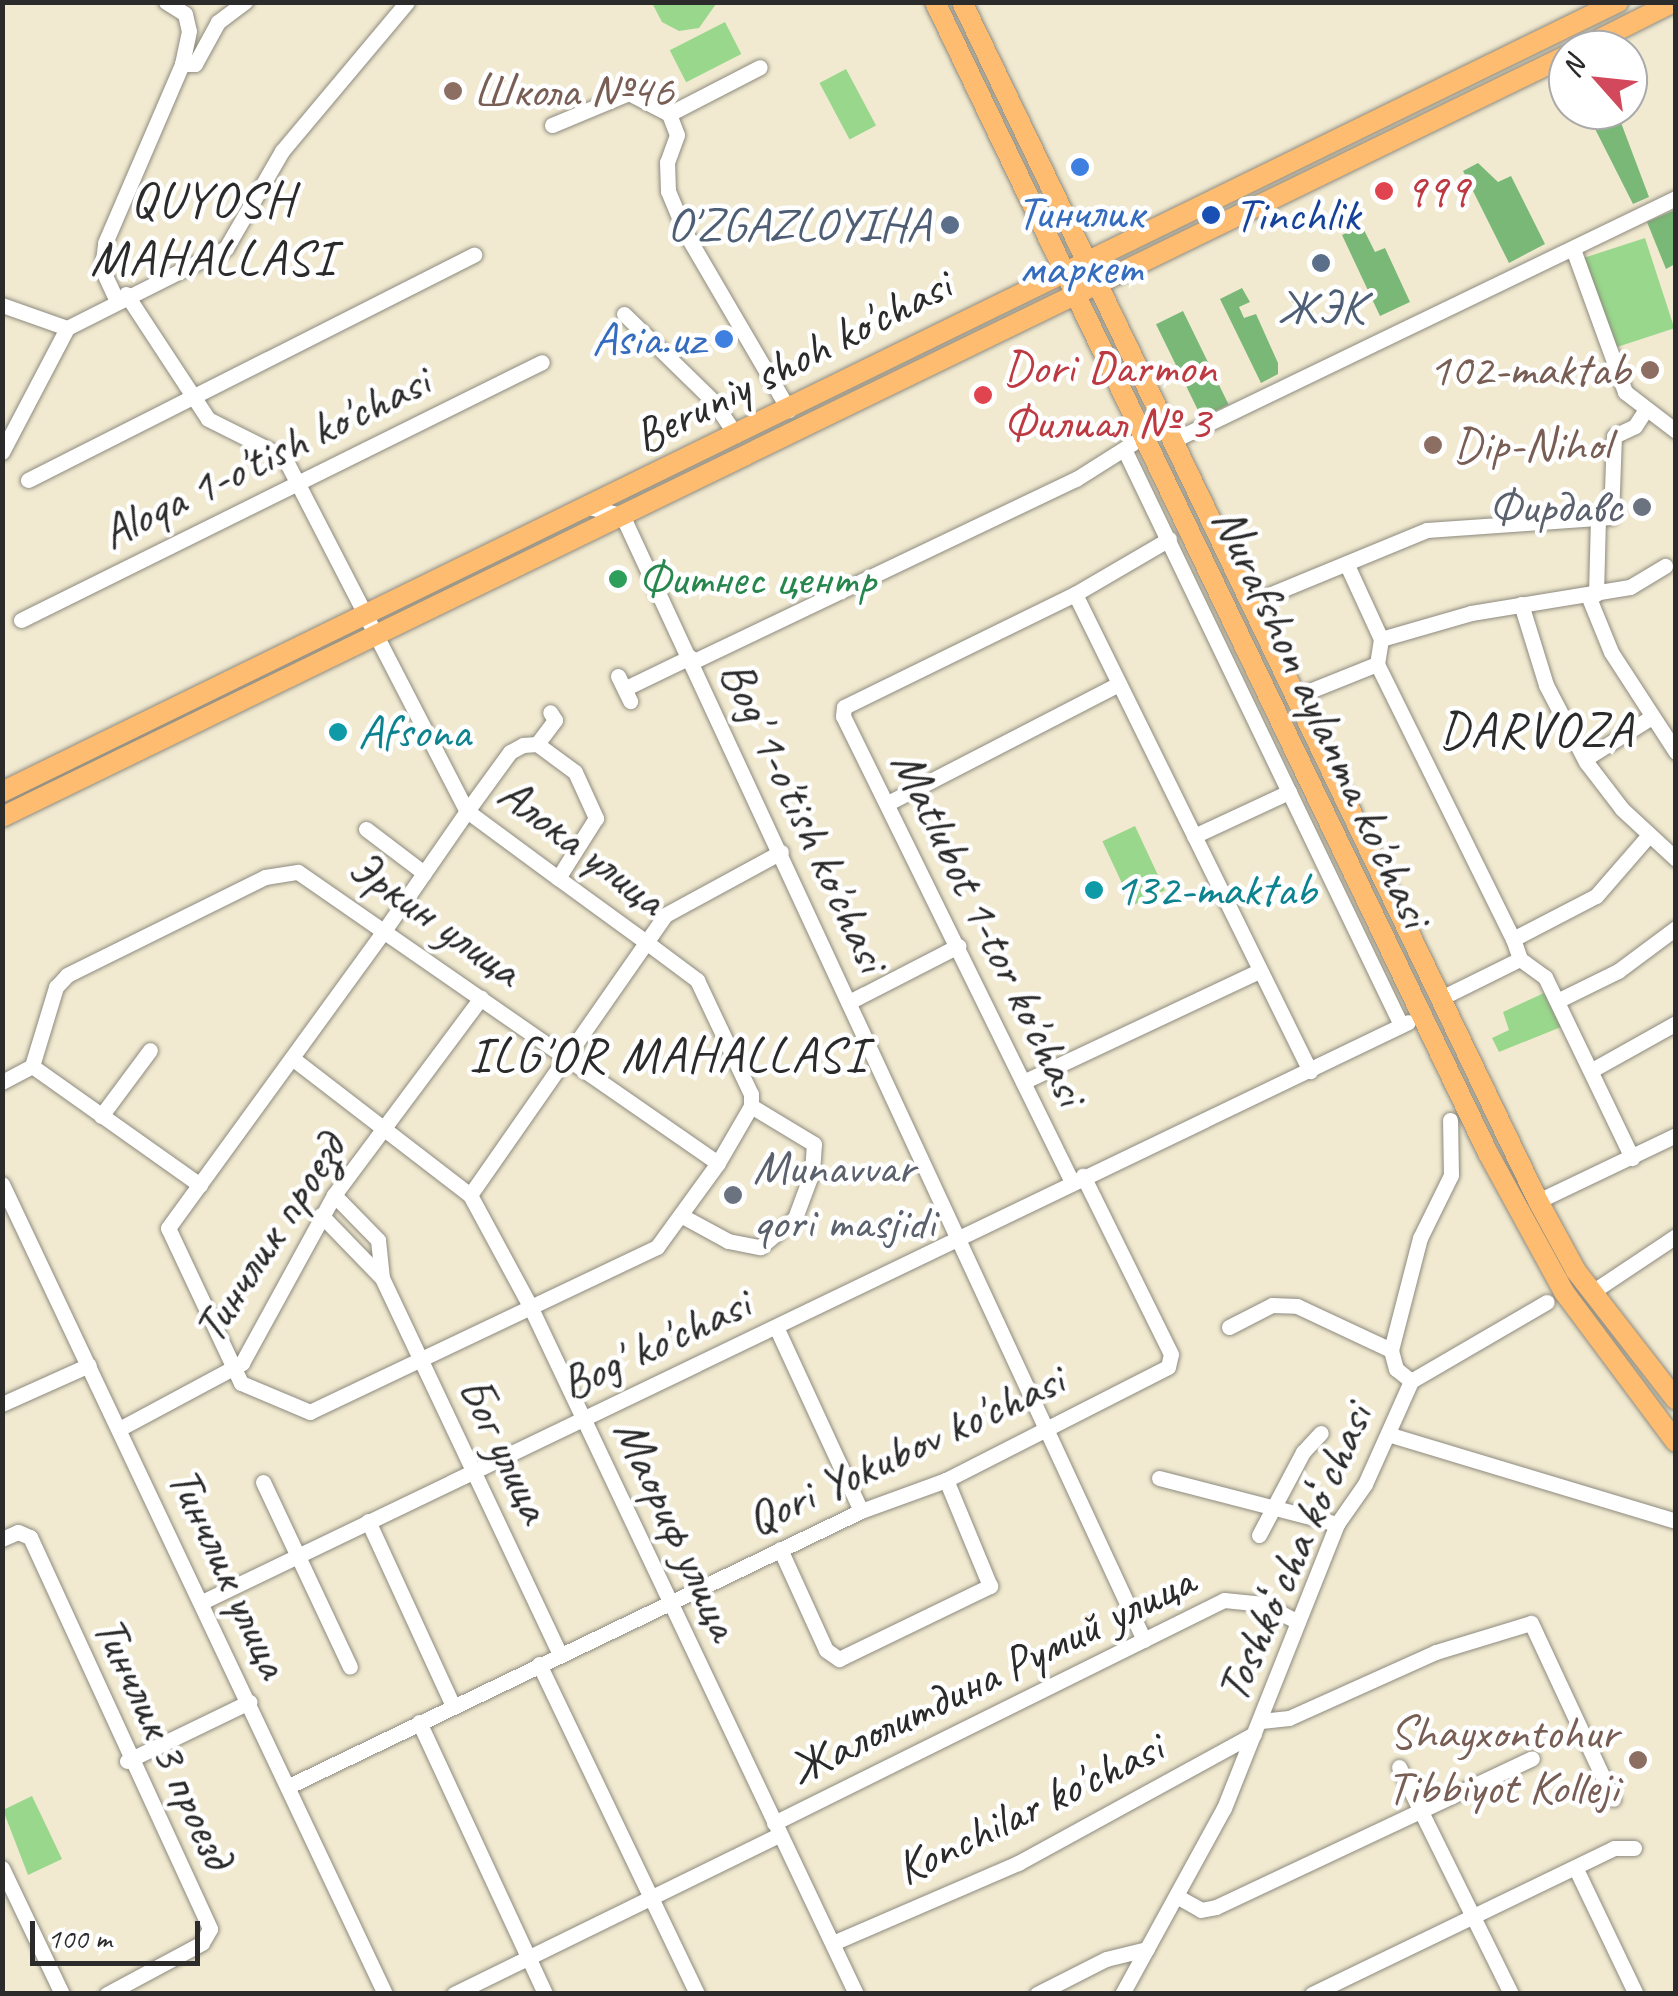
<!DOCTYPE html>
<meta charset="utf-8">
<style>
body{margin:0}
#map{position:relative;width:1678px;height:1996px;overflow:hidden;background:#f1ead1;font-family:Caveat,sans-serif}
div>[style]{position:absolute}
[style*='--x']{left:calc(var(--x)*1px);top:calc(var(--y)*1px);width:calc(var(--w)*1px);rotate:calc(var(--a)*1deg)}
.green>*{inset:0;background:#99d78c;transform-origin:0 0}
.forest>*{inset:0;background:#7ab878;transform-origin:0 0}
.roads{filter:drop-shadow(0 0 2px #8e8a7e) drop-shadow(0 0 2px #8e8a7e)}
.minor>*{height:15px;margin:-7.5px;padding:0 7.5px;transform-origin:7.5px;border-radius:7.5px;background:#fff}
.major>*{height:20px;margin:-10px;padding:0 10px;transform-origin:10px;border-radius:10px;background:#fdbc70}
.dots>*{width:28px;height:28px;translate:-50% -50%;box-sizing:border-box;border:5px solid #fff;border-radius:50%}
span{translate:-50% -50%;white-space:nowrap;text-align:center;line-height:1.15;-webkit-text-stroke:9px #fff;paint-order:stroke}
.education-label{font-size:48px;color:#785e54}
.left{translate:0 -50%;text-align:left}
.right{translate:-100% -50%;text-align:right}
.health-label{font-size:48px;color:#be3a42}
.shop-label{font-size:48px;color:#366cbe}
.transit-label{font-size:48px;color:#164399}
.service-label{font-size:48px;color:#4e5e75}
.street-label{font-size:48px;color:#2b2b2b}
.worship-label{font-size:48px;color:#5b616d}
.leisure-label{font-size:48px;color:#27864d}
.culture-label{font-size:48px;color:#0d838f}
.neighbourhood-label{font-size:50px;color:#2b2b2b;letter-spacing:2.5px}
.frame{position:absolute;inset:0;border:5px solid #2b2b2b;pointer-events:none}
.north{position:absolute;left:1548px;top:30px;width:100px;height:100px;box-sizing:border-box;background:#fff;border:2px solid #aaa;border-radius:50%;rotate:297deg;font-size:28px;font-weight:700;line-height:40px;text-align:center;color:#2b2b2b}
.north::after{content:'';display:block;margin:auto;width:35px;height:45px;background:#d1495b;clip-path:polygon(50% 0,100% 100%,50% 72%,0 100%)}
.scale{position:absolute;left:30px;top:1921px;width:170px;height:45px;box-sizing:border-box;border:5px solid #2b2b2b;border-top:0;padding-left:12px;font-size:30px;line-height:35px;white-space:nowrap;color:#2b2b2b;-webkit-text-stroke:8px #fff;paint-order:stroke}
</style>
<div id="map">
<div class="green">
<i style="clip-path:polygon(652px 3px,715px 2px,716px 4px,699px 28px,679px 31px,662px 22px)"></i>
<i style="left:725px;top:22px;width:36px;height:62px;rotate:63deg"></i>
<i style="left:846px;top:69px;width:64px;height:30px;rotate:62deg"></i>
<i style="left:1645px;top:238px;width:95px;height:65px;rotate:72deg"></i>
<i style="left:1135px;top:826px;width:71px;height:36px;rotate:65deg"></i>
<i style="clip-path:polygon(1544px 993px,1561px 1027px,1499px 1052px,1492px 1038px,1509px 1030px,1503px 1012px)"></i>
<i style="clip-path:polygon(32px 1796px,62px 1859px,28px 1875px,3px 1810px)"></i>
</div>
<div class="forest">
<i style="clip-path:polygon(1596px 110px,1605px 127px,1620px 120px,1649px 197px,1633px 204px,1586px 111px)"></i>
<i style="clip-path:polygon(1478px 163px,1498px 182px,1511px 176px,1545px 244px,1509px 263px,1463px 171px)"></i>
<i style="clip-path:polygon(1675px 210px,1675px 264px,1666px 269px,1647px 222px)"></i>
<i style="clip-path:polygon(1362px 226px,1375px 252px,1385px 248px,1410px 302px,1380px 316px,1342px 235px)"></i>
<i style="clip-path:polygon(1242px 288px,1250px 302px,1239px 307px,1244px 318px,1256px 314px,1278px 363px,1278px 374px,1261px 383px,1220px 299px)"></i>
<i style="left:1183px;top:311px;width:104px;height:30px;rotate:64deg"></i>
</div>
<div class="roads">
<div class="minor">
<i style="--x:166;--y:2;--w:22;--a:32"></i>
<i style="--x:185;--y:14;--w:17;--a:77"></i>
<i style="--x:189;--y:31;--w:34;--a:102"></i>
<i style="--x:669;--y:114;--w:102;--a:-27.3"></i>
<i style="--x:552;--y:125;--w:83;--a:-22.6"></i>
<i style="--x:629;--y:93;--w:45;--a:27.7"></i>
<i style="--x:669;--y:114;--w:22;--a:69"></i>
<i style="--x:677;--y:135;--w:29;--a:110"></i>
<i style="--x:667;--y:162;--w:29;--a:88"></i>
<i style="--x:668;--y:191;--w:47;--a:67.3"></i>
<i style="--x:686;--y:234;--w:204;--a:59.7"></i>
<i style="--x:1573;--y:249;--w:152;--a:70"></i>
<i style="--x:1625;--y:392;--w:64;--a:37.4"></i>
<i style="--x:126;--y:294;--w:149;--a:56.7"></i>
<i style="--x:208;--y:419;--w:85;--a:26.6"></i>
<i style="--x:284;--y:457;--w:399;--a:62.7"></i>
<i style="--x:467;--y:811;--w:113;--a:36.4"></i>
<i style="--x:558;--y:878;--w:109;--a:36"></i>
<i style="--x:646;--y:942;--w:64;--a:36.7"></i>
<i style="--x:697;--y:980;--w:126;--a:64.7"></i>
<i style="--x:751;--y:1094;--w:12;--a:90"></i>
<i style="--x:751;--y:1106;--w:66;--a:120.1"></i>
<i style="--x:718;--y:1163;--w:104;--a:126"></i>
<i style="--x:657;--y:1247;--w:384;--a:154.6"></i>
<i style="--x:310;--y:1412;--w:75;--a:-157.2"></i>
<i style="--x:241;--y:1383;--w:171;--a:-115.2"></i>
<i style="--x:168;--y:1228;--w:371;--a:-54"></i>
<i style="--x:386;--y:928;--w:142;--a:-55.3"></i>
<i style="--x:467;--y:811;--w:73;--a:-53.9"></i>
<i style="--x:510;--y:752;--w:15;--a:-28"></i>
<i style="--x:523;--y:745;--w:14;--a:-4"></i>
<i style="--x:537;--y:744;--w:47;--a:36.4"></i>
<i style="--x:575;--y:772;--w:51;--a:65.5"></i>
<i style="--x:596;--y:818;--w:71;--a:122.3"></i>
<i style="--x:116;--y:299;--w:33;--a:-115"></i>
<i style="--x:102;--y:269;--w:26;--a:-83"></i>
<i style="--x:105;--y:243;--w:195;--a:-66.7"></i>
<i style="--x:182;--y:64;--w:13;--a:0"></i>
<i style="--x:195;--y:64;--w:48;--a:-61.3"></i>
<i style="--x:218;--y:22;--w:34;--a:-37"></i>
<i style="--x:2;--y:305;--w:69;--a:19.5"></i>
<i style="--x:624;--y:314;--w:124;--a:44.3"></i>
<i style="--x:713;--y:401;--w:41;--a:55.9"></i>
<i style="--x:1174;--y:440;--w:557;--a:-25.74"></i>
<i style="--x:1125;--y:451;--w:637;--a:64.32"></i>
<i style="--x:2;--y:452;--w:140;--a:-62.3"></i>
<i style="--x:67;--y:328;--w:178;--a:-26.7"></i>
<i style="--x:226;--y:248;--w:112;--a:-60"></i>
<i style="--x:282;--y:151;--w:194;--a:-50"></i>
<i style="--x:28;--y:480;--w:500;--a:-26.8"></i>
<i style="--x:589;--y:507;--w:34;--a:14"></i>
<i style="--x:622;--y:515;--w:1240;--a:65.11"></i>
<i style="--x:1347;--y:565;--w:81;--a:65.3"></i>
<i style="--x:1381;--y:639;--w:25;--a:99"></i>
<i style="--x:1377;--y:664;--w:307;--a:63.7"></i>
<i style="--x:1075;--y:594;--w:532;--a:63.77"></i>
<i style="--x:1596;--y:594;--w:77;--a:-88.5"></i>
<i style="--x:1589;--y:598;--w:58;--a:67.8"></i>
<i style="--x:1611;--y:652;--w:119;--a:57"></i>
<i style="--x:1252;--y:602;--w:189;--a:-22.4"></i>
<i style="--x:1427;--y:530;--w:184;--a:-4"></i>
<i style="--x:1611;--y:517;--w:81;--a:-87.9"></i>
<i style="--x:1614;--y:436;--w:23;--a:-25"></i>
<i style="--x:1635;--y:426;--w:17;--a:-57"></i>
<i style="--x:1521;--y:604;--w:85;--a:72.8"></i>
<i style="--x:1546;--y:685;--w:87;--a:62.5"></i>
<i style="--x:1586;--y:762;--w:59;--a:52.5"></i>
<i style="--x:1622;--y:809;--w:74;--a:42.8"></i>
<i style="--x:21;--y:620;--w:581;--a:-26.34"></i>
<i style="--x:1381;--y:639;--w:94;--a:-16.1"></i>
<i style="--x:1471;--y:613;--w:161;--a:-9.3"></i>
<i style="--x:1630;--y:587;--w:41;--a:-31"></i>
<i style="--x:692;--y:662;--w:425;--a:-25.5"></i>
<i style="--x:1076;--y:479;--w:80;--a:-32.3"></i>
<i style="--x:618;--y:676;--w:28;--a:64"></i>
<i style="--x:628;--y:687;--w:69;--a:-25.8"></i>
<i style="--x:1297;--y:696;--w:86;--a:-21.8"></i>
<i style="--x:537;--y:744;--w:30;--a:-53"></i>
<i style="--x:555;--y:720;--w:9;--a:-122"></i>
<i style="--x:1585;--y:759;--w:77;--a:-32.2"></i>
<i style="--x:888;--y:803;--w:260;--a:-27.3"></i>
<i style="--x:366;--y:829;--w:73;--a:37.2"></i>
<i style="--x:1194;--y:836;--w:105;--a:-24.9"></i>
<i style="--x:1520;--y:959;--w:31;--a:36"></i>
<i style="--x:1545;--y:977;--w:201;--a:64.3"></i>
<i style="--x:1439;--y:999;--w:90;--a:-26.3"></i>
<i style="--x:1520;--y:959;--w:21;--a:-109"></i>
<i style="--x:1513;--y:939;--w:93;--a:-27.4"></i>
<i style="--x:1596;--y:896;--w:79;--a:-49.1"></i>
<i style="--x:1557;--y:1001;--w:68;--a:-26.2"></i>
<i style="--x:1618;--y:971;--w:72;--a:-36.6"></i>
<i style="--x:849;--y:1002;--w:123;--a:-27.2"></i>
<i style="--x:292;--y:1058;--w:225;--a:37.6"></i>
<i style="--x:470;--y:1195;--w:124;--a:61.6"></i>
<i style="--x:529;--y:1304;--w:764;--a:64.64"></i>
<i style="--x:32;--y:1066;--w:206;--a:35.3"></i>
<i style="--x:1592;--y:1070;--w:96;--a:-29.2"></i>
<i style="--x:2;--y:1082;--w:34;--a:-28"></i>
<i style="--x:32;--y:1066;--w:83;--a:-73.1"></i>
<i style="--x:56;--y:987;--w:16;--a:-47"></i>
<i style="--x:67;--y:975;--w:221;--a:-26.3"></i>
<i style="--x:265;--y:877;--w:33;--a:-9"></i>
<i style="--x:298;--y:872;--w:511;--a:34.72"></i>
<i style="--x:1023;--y:1082;--w:261;--a:-25.2"></i>
<i style="--x:101;--y:1116;--w:82;--a:-53.4"></i>
<i style="--x:1072;--y:1182;--w:519;--a:-116.17"></i>
<i style="--x:843;--y:716;--w:9;--a:-84"></i>
<i style="--x:844;--y:707;--w:257;--a:-26.1"></i>
<i style="--x:1075;--y:594;--w:109;--a:-30.3"></i>
<i style="--x:2;--y:1184;--w:896;--a:64.69"></i>
<i style="--x:334;--y:1195;--w:63;--a:45.6"></i>
<i style="--x:378;--y:1240;--w:38;--a:84"></i>
<i style="--x:470;--y:1195;--w:341;--a:-55.1"></i>
<i style="--x:665;--y:915;--w:132;--a:-28.5"></i>
<i style="--x:1538;--y:1201;--w:153;--a:-25.6"></i>
<i style="--x:321;--y:1215;--w:88;--a:45.9"></i>
<i style="--x:382;--y:1278;--w:416;--a:64.7"></i>
<i style="--x:684;--y:1217;--w:50;--a:28.6"></i>
<i style="--x:728;--y:1241;--w:33;--a:11"></i>
<i style="--x:760;--y:1247;--w:45;--a:-39.6"></i>
<i style="--x:795;--y:1218;--w:49;--a:-69.7"></i>
<i style="--x:812;--y:1172;--w:28;--a:-86"></i>
<i style="--x:814;--y:1144;--w:74;--a:-148.9"></i>
<i style="--x:1592;--y:1292;--w:101;--a:-33.7"></i>
<i style="--x:1229;--y:1327;--w:48;--a:-27.1"></i>
<i style="--x:1272;--y:1305;--w:25;--a:2"></i>
<i style="--x:1297;--y:1306;--w:104;--a:25.1"></i>
<i style="--x:777;--y:1329;--w:200;--a:65.2"></i>
<i style="--x:1411;--y:1381;--w:19;--a:-141"></i>
<i style="--x:1396;--y:1369;--w:20;--a:-105"></i>
<i style="--x:1391;--y:1350;--w:116;--a:-75.5"></i>
<i style="--x:1420;--y:1238;--w:70;--a:-63.8"></i>
<i style="--x:1451;--y:1175;--w:55;--a:-91"></i>
<i style="--x:2;--y:1404;--w:95;--a:-24.1"></i>
<i style="--x:119;--y:1429;--w:140;--a:-28.2"></i>
<i style="--x:242;--y:1363;--w:192;--a:-61.3"></i>
<i style="--x:334;--y:1195;--w:246;--a:-53.3"></i>
<i style="--x:1391;--y:1435;--w:298;--a:16.8"></i>
<i style="--x:1159;--y:1478;--w:184;--a:14.5"></i>
<i style="--x:263;--y:1482;--w:204;--a:64.8"></i>
<i style="--x:368;--y:1521;--w:204;--a:65.3"></i>
<i style="--x:1259;--y:1535;--w:94;--a:-62.1"></i>
<i style="--x:1303;--y:1452;--w:26;--a:-47"></i>
<i style="--x:2;--y:1539;--w:17;--a:-24"></i>
<i style="--x:18;--y:1532;--w:13;--a:23"></i>
<i style="--x:30;--y:1537;--w:431;--a:65.3"></i>
<i style="--x:210;--y:1929;--w:16;--a:120"></i>
<i style="--x:202;--y:1943;--w:108;--a:151.8"></i>
<i style="--x:780;--y:1549;--w:111;--a:65.5"></i>
<i style="--x:826;--y:1650;--w:16;--a:35"></i>
<i style="--x:839;--y:1659;--w:168;--a:-25.8"></i>
<i style="--x:990;--y:1586;--w:115;--a:-112.5"></i>
<i style="--x:202;--y:1602;--w:1338;--a:-25.68"></i>
<i style="--x:539;--y:1664;--w:366;--a:64.4"></i>
<i style="--x:1261;--y:1721;--w:28;--a:-6"></i>
<i style="--x:1289;--y:1718;--w:161;--a:-24.2"></i>
<i style="--x:1436;--y:1652;--w:99;--a:-17"></i>
<i style="--x:1531;--y:1623;--w:194;--a:65"></i>
<i style="--x:419;--y:1722;--w:300;--a:65.1"></i>
<i style="--x:127;--y:1761;--w:136;--a:-25.8"></i>
<i style="--x:1399;--y:1767;--w:253;--a:63.7"></i>
<i style="--x:289;--y:1786;--w:635;--a:-25.68"></i>
<i style="--x:861;--y:1511;--w:90;--a:-20"></i>
<i style="--x:946;--y:1480;--w:249;--a:-27"></i>
<i style="--x:1168;--y:1367;--w:13;--a:-77"></i>
<i style="--x:1171;--y:1354;--w:199;--a:-116.3"></i>
<i style="--x:774;--y:1823;--w:502;--a:-26.36"></i>
<i style="--x:1224;--y:1600;--w:40;--a:5.7"></i>
<i style="--x:1264;--y:1604;--w:38;--a:28"></i>
<i style="--x:2;--y:1868;--w:140;--a:64.5"></i>
<i style="--x:1576;--y:1869;--w:139;--a:64.4"></i>
<i style="--x:1178;--y:1897;--w:26;--a:29"></i>
<i style="--x:1201;--y:1910;--w:15;--a:-11"></i>
<i style="--x:1216;--y:1907;--w:349;--a:-25.2"></i>
<i style="--x:833;--y:1943;--w:202;--a:-23.4"></i>
<i style="--x:1018;--y:1863;--w:269;--a:-28.7"></i>
<i style="--x:454;--y:1994;--w:362;--a:-26.1"></i>
<i style="--x:1037;--y:1994;--w:77;--a:-26.9"></i>
<i style="--x:1106;--y:1959;--w:42;--a:-13.7"></i>
<i style="--x:1122;--y:1994;--w:212;--a:-61.3"></i>
<i style="--x:1224;--y:1808;--w:306;--a:-68.3"></i>
<i style="--x:1337;--y:1524;--w:49;--a:-55"></i>
<i style="--x:1365;--y:1484;--w:113;--a:-65.9"></i>
<i style="--x:1411;--y:1381;--w:157;--a:-30.2"></i>
<i style="--x:1312;--y:1994;--w:335;--a:-25.8"></i>
<i style="--x:1614;--y:1848;--w:20;--a:0"></i>
</div>
<div class="major">
<i style="--x:935;--y:2;--w:1277;--a:64.34"></i>
<i style="--x:1488;--y:1153;--w:158;--a:61.3"></i>
<i style="--x:1564;--y:1292;--w:187;--a:53.3"></i>
<i style="--x:962;--y:2;--w:1330;--a:64.34"></i>
<i style="--x:1538;--y:1201;--w:80;--a:61.5"></i>
<i style="--x:1576;--y:1271;--w:163;--a:52.2"></i>
<i style="--x:1578;--y:50;--w:107;--a:-26.6"></i>
<i style="--x:2;--y:792;--w:1799;--a:-26.05"></i>
<i style="--x:2;--y:817;--w:1742;--a:-25.95"></i>
</div>
</div>
<div class="dots">
<i style="left:453px;top:91px;background:#8d6e63"></i>
<i style="left:1080px;top:167px;background:#3f7fe0"></i>
<i style="left:1384px;top:191px;background:#e0444e"></i>
<i style="left:1211px;top:215px;background:#1a4fb4"></i>
<i style="left:950px;top:225px;background:#5c6f8a"></i>
<i style="left:1321px;top:263px;background:#5c6f8a"></i>
<i style="left:724px;top:339px;background:#3f7fe0"></i>
<i style="left:1650px;top:370px;background:#8d6e63"></i>
<i style="left:983px;top:395px;background:#e0444e"></i>
<i style="left:1433px;top:445px;background:#8d6e63"></i>
<i style="left:1642px;top:507px;background:#6b7280"></i>
<i style="left:618px;top:579px;background:#2e9e5b"></i>
<i style="left:338px;top:732px;background:#0f9aa8"></i>
<i style="left:1094px;top:890px;background:#0f9aa8"></i>
<i style="left:733px;top:1195px;background:#6b7280"></i>
<i style="left:1638px;top:1760px;background:#8d6e63"></i>
</div>
<div class="education-label">
<span class="left" style="left:473px;top:91px">Школа №46</span>
<span class="right" style="left:1630px;top:370px">102-maktab</span>
<span class="left" style="left:1453px;top:445px">Dip-Nihol</span>
<span class="right" style="left:1618px;top:1760px">Shayxontohur<br>Tibbiyot Kolleji</span>
</div>
<div class="health-label">
<span class="left" style="left:1404px;top:191px">999</span>
<span class="left" style="left:1003px;top:395px">Dori Darmon<br>Филиал № 3</span>
</div>
<div class="shop-label">
<span style="left:1080px;top:240px">Тинчлик<br>маркет</span>
<span class="right" style="left:704px;top:339px">Asia.uz</span>
</div>
<div class="transit-label">
<span class="left" style="left:1234px;top:215px">Tinchlik</span>
</div>
<div class="service-label">
<span class="right" style="left:930px;top:225px">O'ZGAZLOYIHA</span>
<span style="left:1321px;top:308px">ЖЭК</span>
</div>
<div class="street-label">
<span style="left:792px;top:361px;rotate:-27deg">Beruniy shoh ko'chasi</span>
<span style="left:265px;top:457px;rotate:-26deg">Aloqa 1-o'tish ko'chasi</span>
<span style="left:1322px;top:717px;rotate:65deg">Nurafshon aylanma ko'chasi</span>
<span style="left:804px;top:816px;rotate:65deg">Bog' 1-o'tish ko'chasi</span>
<span style="left:582px;top:846px;rotate:37deg">Алока улица</span>
<span style="left:435px;top:918px;rotate:35deg">Эркин улица</span>
<span style="left:989px;top:928px;rotate:64deg">Matlubot 1-tor ko'chasi</span>
<span style="left:269px;top:1238px;rotate:-57deg">Тинчлик проезд</span>
<span style="left:655px;top:1344px;rotate:-25deg">Bog' ko'chasi</span>
<span style="left:505px;top:1449px;rotate:64deg">Бог улица</span>
<span style="left:905px;top:1450px;rotate:-25deg">Qori Yokubov ko'chasi</span>
<span style="left:677px;top:1529px;rotate:65deg">Маориф улица</span>
<span style="left:1294px;top:1553px;rotate:-66deg">Toshkoʻcha koʻchasi</span>
<span style="left:229px;top:1572px;rotate:65deg">Тинчлик улица</span>
<span style="left:991px;top:1675px;rotate:-26deg">Жалолитдина Румий улица</span>
<span style="left:164px;top:1742px;rotate:65deg">Тинчлик 3 проезд</span>
<span style="left:1029px;top:1808px;rotate:-26deg">Konchilar ko'chasi</span>
</div>
<div class="worship-label">
<span class="right" style="left:1622px;top:507px">Фирдавс</span>
<span class="left" style="left:753px;top:1195px">Munavvar<br>qori masjidi</span>
</div>
<div class="leisure-label">
<span class="left" style="left:638px;top:579px">Фитнес центр</span>
</div>
<div class="culture-label">
<span class="left" style="left:358px;top:732px">Afsona</span>
<span class="left" style="left:1114px;top:890px">132-maktab</span>
</div>
<div class="neighbourhood-label">
<span style="left:213px;top:228px">QUYOSH<br>MAHALLASI</span>
<span style="left:1537px;top:730px">DARVOZA</span>
<span style="left:668px;top:1055px">ILG'OR MAHALLASI</span>
</div>
<div class="frame"></div>
<div class="north">N</div>
<div class="scale">100 m</div>
</div>
